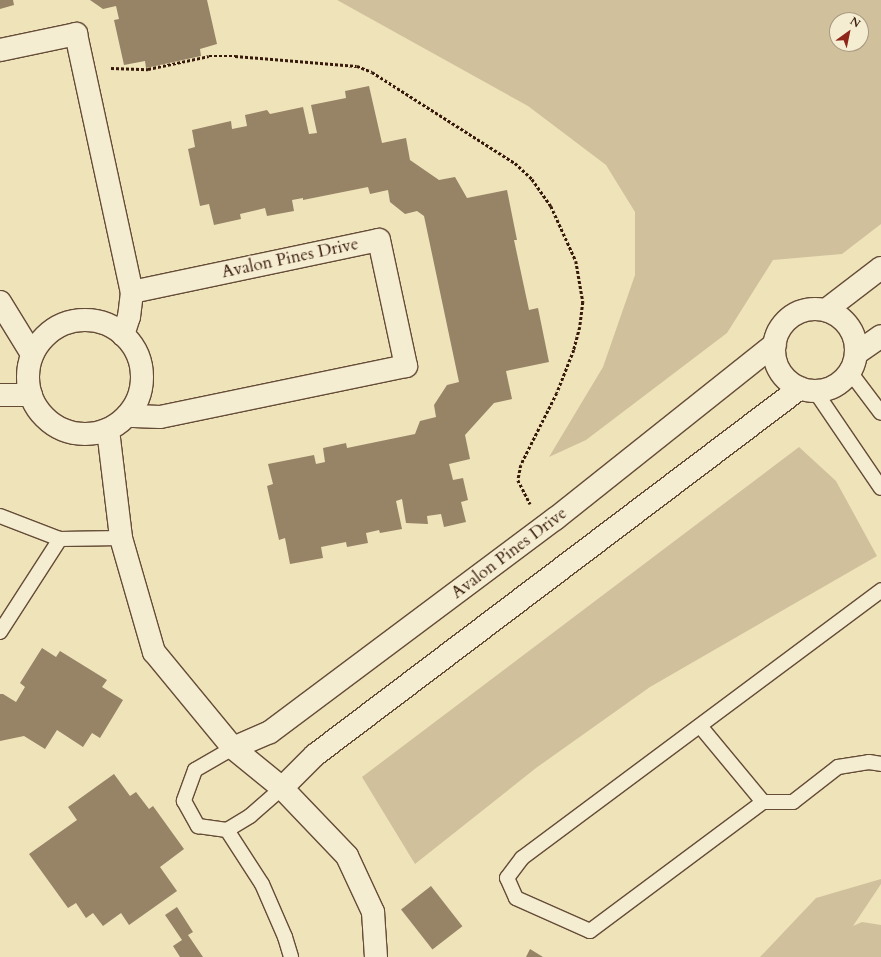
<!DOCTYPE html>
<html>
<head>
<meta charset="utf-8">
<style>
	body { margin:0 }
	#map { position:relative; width:881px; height:957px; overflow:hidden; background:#efe3ba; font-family:Cardo,serif }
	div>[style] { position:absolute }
	.green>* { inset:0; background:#d0c19c }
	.building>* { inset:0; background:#978366; transform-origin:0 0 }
	.path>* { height:2.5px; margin-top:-1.25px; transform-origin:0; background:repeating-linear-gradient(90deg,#371a0b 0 3px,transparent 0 5px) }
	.roads { filter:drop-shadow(1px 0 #654c37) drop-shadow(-1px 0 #654c37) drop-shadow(0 1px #654c37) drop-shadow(0 -1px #654c37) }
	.lane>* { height:14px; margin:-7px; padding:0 7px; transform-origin:7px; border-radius:7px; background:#f5edd2 }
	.street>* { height:22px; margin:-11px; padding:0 11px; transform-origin:11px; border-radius:11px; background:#f5edd2 }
	.street>.ring { margin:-11px; padding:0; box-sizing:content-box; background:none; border:22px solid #f5edd2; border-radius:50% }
	span { translate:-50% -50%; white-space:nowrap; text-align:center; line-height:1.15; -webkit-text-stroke:3.5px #f5edd2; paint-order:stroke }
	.street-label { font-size:17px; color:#371a0b }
	.north { position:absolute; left:829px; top:12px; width:40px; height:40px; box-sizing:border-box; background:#f5edd2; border:1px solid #a99982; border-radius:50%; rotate:33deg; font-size:11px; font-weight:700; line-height:16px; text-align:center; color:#371a0b }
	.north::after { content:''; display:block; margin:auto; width:14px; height:18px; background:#8f2418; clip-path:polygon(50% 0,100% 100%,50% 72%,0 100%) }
</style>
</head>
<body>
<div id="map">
	<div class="green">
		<div style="clip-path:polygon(evenodd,337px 0,881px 0,881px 224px,842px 254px,773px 260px,727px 333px,586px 440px,549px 457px,603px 367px,635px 275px,635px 212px,606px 165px,528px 106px,337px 0,837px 20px,861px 20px,861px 44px,837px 44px,837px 20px)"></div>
		<div style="clip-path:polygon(799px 447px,836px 481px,877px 556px,650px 687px,536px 768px,415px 864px,362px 777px)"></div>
		<div style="clip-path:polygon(881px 879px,881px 884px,853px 926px,862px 922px,881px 925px,881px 957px,760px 957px,816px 898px)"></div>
	</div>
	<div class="building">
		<div style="clip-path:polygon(0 0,13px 0,14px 5px,0 9px)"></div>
		<div style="clip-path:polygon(90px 0,207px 0,217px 44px,200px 49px,201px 56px,146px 68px,145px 61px,124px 65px,114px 20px,119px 19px,116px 6px,103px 9px)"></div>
		<div style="clip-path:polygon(369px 86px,382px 143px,406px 138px,410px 160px,439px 180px,455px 177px,467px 198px,507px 190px,517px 240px,514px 240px,529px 310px,538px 308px,549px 362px,506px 371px,512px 399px,494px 403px,465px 435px,470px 459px,449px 464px,453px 480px,463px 478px,468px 500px,461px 502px,466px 522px,444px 527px,441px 514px,427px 516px,428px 524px,406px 523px,402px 499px,396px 501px,402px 529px,380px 533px,379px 530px,366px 533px,368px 543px,347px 547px,346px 542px,321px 547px,323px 558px,290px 564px,285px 538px,279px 540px,267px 486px,273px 484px,268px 464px,314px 455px,316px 464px,325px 462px,323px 448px,346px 443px,347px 448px,415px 434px,420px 421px,436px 417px,434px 405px,447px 385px,459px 382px,424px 216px,417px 211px,405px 214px,390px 202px,388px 190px,370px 194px,368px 187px,303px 200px,303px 198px,292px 200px,294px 211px,267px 216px,265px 208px,240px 214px,241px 219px,214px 225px,209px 204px,200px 206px,188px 149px,195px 147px,192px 130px,231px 121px,232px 129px,247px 126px,245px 115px,267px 110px,270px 114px,303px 107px,309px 134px,317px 133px,311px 105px,346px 98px,345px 91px)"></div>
		<div style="clip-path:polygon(42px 648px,56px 657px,60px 651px,107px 680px,102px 687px,123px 700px,100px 738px,92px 733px,83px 747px,57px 730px,45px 749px,24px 736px,0 741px,0 694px,3px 694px,16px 702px,25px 687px,20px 683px)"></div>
		<div style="clip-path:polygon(114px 774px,130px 796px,136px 792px,149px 809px,153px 806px,184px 849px,160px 867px,177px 891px,129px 925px,121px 913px,103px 926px,93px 913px,86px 918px,76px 903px,68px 908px,29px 854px,77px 820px,68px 807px)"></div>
		<div style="left:431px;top:886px;width:51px;height:38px;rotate:52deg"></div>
		<div style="clip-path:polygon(177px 907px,193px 932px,188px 935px,203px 957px,180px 957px,173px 946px,182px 940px,165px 915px)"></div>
		<div style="clip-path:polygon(530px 949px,543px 957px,526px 957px)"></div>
	</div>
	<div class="path">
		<div style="left:111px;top:68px;width:37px;rotate:2deg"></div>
		<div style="left:148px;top:69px;width:62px;rotate:-12deg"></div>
		<div style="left:209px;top:56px;width:26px"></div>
		<div style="left:235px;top:56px;width:122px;rotate:4.7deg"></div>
		<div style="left:357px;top:66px;width:16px;rotate:22deg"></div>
		<div style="left:372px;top:72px;width:169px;rotate:32.5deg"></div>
		<div style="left:515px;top:163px;width:23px;rotate:43deg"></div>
		<div style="left:532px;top:179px;width:33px;rotate:55deg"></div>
		<div style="left:551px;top:206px;width:60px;rotate:65.6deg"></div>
		<div style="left:576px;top:261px;width:42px;rotate:80.3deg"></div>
		<div style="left:583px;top:302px;width:25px;rotate:97deg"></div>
		<div style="left:580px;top:327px;width:24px;rotate:105deg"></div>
		<div style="left:574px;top:350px;width:46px;rotate:111.6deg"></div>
		<div style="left:557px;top:393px;width:80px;rotate:116.6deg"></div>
		<div style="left:521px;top:465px;width:15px;rotate:101deg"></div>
		<div style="left:518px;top:480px;width:27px;rotate:63deg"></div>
	</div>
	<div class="roads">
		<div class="lane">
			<div style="left:850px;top:372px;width:51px;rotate:52.9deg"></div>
			<div style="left:815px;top:391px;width:117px;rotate:55.8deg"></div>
			<div style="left:0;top:516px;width:64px;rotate:21deg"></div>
			<div style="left:60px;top:539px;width:61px;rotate:-0.9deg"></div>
			<div style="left:0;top:632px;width:111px;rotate:-57.2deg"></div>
			<div style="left:700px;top:726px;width:99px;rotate:50.3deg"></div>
			<div style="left:763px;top:802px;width:216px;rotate:143.3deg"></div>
			<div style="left:590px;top:931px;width:81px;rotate:-156deg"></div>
			<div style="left:516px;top:898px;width:22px;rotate:-114deg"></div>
			<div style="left:507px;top:878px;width:25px;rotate:-53deg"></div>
			<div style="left:522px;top:858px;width:448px;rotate:-36.7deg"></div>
			<div style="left:233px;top:748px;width:44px;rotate:149.9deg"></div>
			<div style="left:195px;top:770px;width:33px;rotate:110deg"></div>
			<div style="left:184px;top:801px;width:29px;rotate:61deg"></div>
			<div style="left:198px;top:826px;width:29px;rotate:8deg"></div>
			<div style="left:227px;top:830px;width:27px;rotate:-31deg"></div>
			<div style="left:250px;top:816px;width:43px;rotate:-41.2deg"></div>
			<div style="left:763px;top:802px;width:30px"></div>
			<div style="left:793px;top:802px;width:57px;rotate:-37.9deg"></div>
			<div style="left:838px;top:767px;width:31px;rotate:-9deg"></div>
			<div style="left:869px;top:762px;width:12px;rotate:9deg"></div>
			<div style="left:227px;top:830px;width:64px;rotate:57.1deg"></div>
			<div style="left:262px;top:884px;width:58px;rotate:66.5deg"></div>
			<div style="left:285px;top:937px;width:21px;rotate:73deg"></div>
		</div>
		<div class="street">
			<div style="left:0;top:50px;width:78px;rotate:-11.9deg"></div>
			<div style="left:76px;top:34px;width:264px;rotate:77.8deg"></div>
			<div style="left:132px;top:292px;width:252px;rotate:-11.9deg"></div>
			<div style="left:379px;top:240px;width:129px;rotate:77.9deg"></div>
			<div style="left:406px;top:366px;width:251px;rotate:168.3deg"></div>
			<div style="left:160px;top:417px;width:33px;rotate:-178deg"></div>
			<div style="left:0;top:302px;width:61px;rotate:58.4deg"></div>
			<div class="ring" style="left:774px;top:309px;width:60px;height:60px"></div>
			<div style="left:826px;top:310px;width:69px;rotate:-37.4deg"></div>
			<div class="ring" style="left:28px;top:320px;width:92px;height:92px"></div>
			<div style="left:123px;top:335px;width:19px;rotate:-72deg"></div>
			<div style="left:129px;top:317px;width:25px;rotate:-83deg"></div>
			<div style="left:857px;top:353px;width:29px;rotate:-35deg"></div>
			<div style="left:0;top:395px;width:31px"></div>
			<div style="left:108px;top:430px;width:109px;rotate:83.1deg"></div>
			<div style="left:121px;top:538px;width:119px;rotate:73.9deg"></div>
			<div style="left:154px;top:652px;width:124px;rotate:50.5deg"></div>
			<div style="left:233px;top:748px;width:63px;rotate:39.2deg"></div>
			<div style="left:282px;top:788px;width:94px;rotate:46.3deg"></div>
			<div style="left:347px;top:856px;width:62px;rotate:65.1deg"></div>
			<div style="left:373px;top:912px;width:45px;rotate:86.2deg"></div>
			<div style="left:233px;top:748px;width:40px;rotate:-23.4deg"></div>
			<div style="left:270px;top:732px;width:356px;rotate:-36.8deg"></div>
			<div style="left:555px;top:519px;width:281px;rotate:-38.5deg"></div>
			<div style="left:282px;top:788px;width:47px;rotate:-45deg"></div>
			<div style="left:315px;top:755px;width:608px;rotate:-37.11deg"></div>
		</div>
	</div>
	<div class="street-label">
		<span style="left:290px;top:258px;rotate:-12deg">Avalon Pines Drive</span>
		<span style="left:509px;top:553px;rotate:-37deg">Avalon Pines Drive</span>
	</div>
	<div class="north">N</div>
</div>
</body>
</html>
